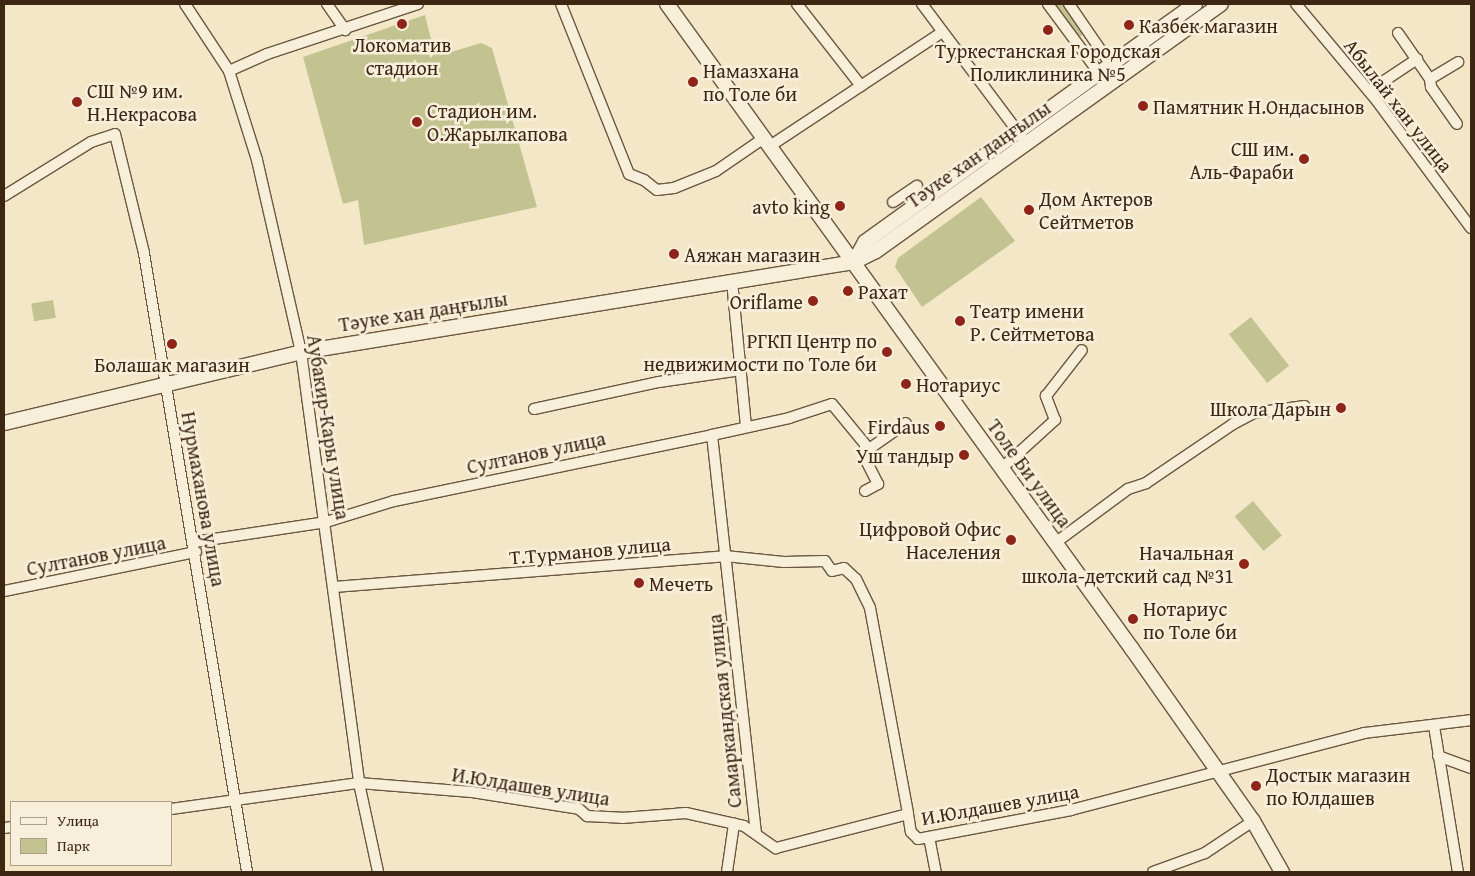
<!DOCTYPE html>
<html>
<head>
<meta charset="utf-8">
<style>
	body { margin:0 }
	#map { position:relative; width:1475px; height:876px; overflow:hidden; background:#f4e7c8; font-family:"Gentium Book Plus",serif }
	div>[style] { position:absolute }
	.green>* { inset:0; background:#c2c391; transform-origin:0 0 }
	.roads { filter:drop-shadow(1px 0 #6b5740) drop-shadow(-1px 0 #6b5740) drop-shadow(0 1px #6b5740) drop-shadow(0 -1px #6b5740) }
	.street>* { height:10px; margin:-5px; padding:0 5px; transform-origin:5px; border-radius:5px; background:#f8efdb }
	.secondary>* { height:14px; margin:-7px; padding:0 7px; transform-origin:7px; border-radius:7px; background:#f8efdb }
	.dots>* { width:14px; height:14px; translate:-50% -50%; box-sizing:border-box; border:2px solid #f8efdb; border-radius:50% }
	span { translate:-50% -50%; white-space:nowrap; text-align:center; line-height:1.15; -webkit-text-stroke:5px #f8efdb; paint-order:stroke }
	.poi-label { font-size:20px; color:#3d2713 }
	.left { translate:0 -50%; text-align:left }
	.right { translate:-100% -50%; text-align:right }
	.street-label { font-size:20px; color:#3d2713 }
	.frame { position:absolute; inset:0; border:5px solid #3d2713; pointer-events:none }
	.legend { position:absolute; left:10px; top:801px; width:162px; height:65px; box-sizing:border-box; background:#f8efdb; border:1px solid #ad9f8b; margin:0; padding:6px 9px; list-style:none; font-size:15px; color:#3d2713 }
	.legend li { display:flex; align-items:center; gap:10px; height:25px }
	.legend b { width:25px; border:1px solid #ad9f8b }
</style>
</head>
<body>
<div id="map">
	<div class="green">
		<div style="clip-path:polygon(1053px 4px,1064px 4px,1085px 33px,1078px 38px)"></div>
		<div style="clip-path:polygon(425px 15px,431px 39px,451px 52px,481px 43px,492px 48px,537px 207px,364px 245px,358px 200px,343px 204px,303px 57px)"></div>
		<div style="clip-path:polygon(981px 197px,1015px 241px,922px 307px,895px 267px,898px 258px)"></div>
		<div style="left:53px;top:300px;width:18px;height:22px;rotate:81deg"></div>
		<div style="left:1251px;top:317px;width:62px;height:28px;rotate:52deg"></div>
		<div style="left:1253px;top:501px;width:45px;height:24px;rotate:50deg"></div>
	</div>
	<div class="roads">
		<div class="street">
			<div style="left:185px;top:4px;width:80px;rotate:56.7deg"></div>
			<div style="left:229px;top:71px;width:93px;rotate:72.5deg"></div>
			<div style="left:257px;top:160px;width:197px;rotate:77.1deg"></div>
			<div style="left:301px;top:352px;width:435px;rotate:82.3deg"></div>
			<div style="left:359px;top:783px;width:91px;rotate:77.9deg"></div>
			<div style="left:327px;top:4px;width:32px;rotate:55deg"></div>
			<div style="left:561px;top:4px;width:183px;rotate:68.2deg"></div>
			<div style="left:629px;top:174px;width:16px;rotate:22deg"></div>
			<div style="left:644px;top:180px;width:16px;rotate:38deg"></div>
			<div style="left:657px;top:190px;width:17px;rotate:-7deg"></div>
			<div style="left:674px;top:188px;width:45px;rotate:-22deg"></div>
			<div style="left:716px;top:171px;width:58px;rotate:-34.5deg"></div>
			<div style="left:797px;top:4px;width:104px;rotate:52deg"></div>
			<div style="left:922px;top:4px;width:175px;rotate:53.1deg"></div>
			<div style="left:1048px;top:4px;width:86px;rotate:53.5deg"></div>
			<div style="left:1069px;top:4px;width:74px;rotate:55.5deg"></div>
			<div style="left:1296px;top:4px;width:126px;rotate:50.1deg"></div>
			<div style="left:1377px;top:101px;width:158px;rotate:53.5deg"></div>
			<div style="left:1398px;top:33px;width:56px;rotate:55.2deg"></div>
			<div style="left:1430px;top:79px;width:33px;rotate:-31deg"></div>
			<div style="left:229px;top:71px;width:42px;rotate:-24.1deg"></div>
			<div style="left:267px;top:54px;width:159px;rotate:-18.3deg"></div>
			<div style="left:1430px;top:79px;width:8px;rotate:83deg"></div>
			<div style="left:1431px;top:87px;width:45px;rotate:54.9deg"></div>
			<div style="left:1369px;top:91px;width:58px;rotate:-33.7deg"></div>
			<div style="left:770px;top:146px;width:206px;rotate:-33.5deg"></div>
			<div style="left:4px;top:196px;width:102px;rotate:-31.8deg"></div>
			<div style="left:91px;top:142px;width:25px;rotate:-18deg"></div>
			<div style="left:115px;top:134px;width:122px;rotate:76.3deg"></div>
			<div style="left:144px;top:253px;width:628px;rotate:80.55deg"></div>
			<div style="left:893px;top:202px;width:29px;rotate:-34deg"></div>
			<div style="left:732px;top:281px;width:146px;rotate:84.5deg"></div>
			<div style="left:534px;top:409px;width:128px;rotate:-12.2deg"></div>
			<div style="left:659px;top:382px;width:83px;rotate:-8.3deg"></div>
			<div style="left:712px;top:435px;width:400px;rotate:83.7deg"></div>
			<div style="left:1002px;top:468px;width:72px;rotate:-42.2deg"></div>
			<div style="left:1055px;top:420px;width:26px;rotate:-111deg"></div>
			<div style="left:1046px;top:396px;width:58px;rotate:-52deg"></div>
			<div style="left:865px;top:491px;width:15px;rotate:-28deg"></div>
			<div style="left:878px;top:484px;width:28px;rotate:-117deg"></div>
			<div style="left:865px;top:459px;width:14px;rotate:-90deg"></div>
			<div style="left:194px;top:542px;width:134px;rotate:-8.6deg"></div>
			<div style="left:326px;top:522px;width:71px;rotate:-17.2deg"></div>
			<div style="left:394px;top:501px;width:325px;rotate:-11.7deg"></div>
			<div style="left:712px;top:435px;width:79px;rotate:-12.4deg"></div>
			<div style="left:789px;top:418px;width:45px;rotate:-18deg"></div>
			<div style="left:832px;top:404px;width:58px;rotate:50.6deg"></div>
			<div style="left:869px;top:449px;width:45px;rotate:-35.1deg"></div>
			<div style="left:1055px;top:543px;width:91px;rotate:-36.5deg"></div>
			<div style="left:1128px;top:489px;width:19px;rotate:-18deg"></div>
			<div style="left:1146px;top:483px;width:105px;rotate:-34.1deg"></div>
			<div style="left:1233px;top:424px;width:24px;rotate:-28deg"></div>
			<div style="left:1254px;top:413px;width:51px;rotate:-7.8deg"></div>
			<div style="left:334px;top:587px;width:392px;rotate:-4.5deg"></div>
			<div style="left:725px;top:556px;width:59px;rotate:5.8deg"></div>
			<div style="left:784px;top:562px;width:41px;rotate:-1.4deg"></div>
			<div style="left:825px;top:561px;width:12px;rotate:55deg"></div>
			<div style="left:832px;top:571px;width:12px;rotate:-14deg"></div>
			<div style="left:844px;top:568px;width:16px;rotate:43deg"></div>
			<div style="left:856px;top:579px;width:32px;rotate:64deg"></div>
			<div style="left:870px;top:608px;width:209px;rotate:79.5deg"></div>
			<div style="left:4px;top:591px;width:196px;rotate:-11.5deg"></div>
			<div style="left:1434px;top:726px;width:148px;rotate:80.7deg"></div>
			<div style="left:1438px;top:756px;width:35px;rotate:20deg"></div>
			<div style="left:171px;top:809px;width:190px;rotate:-7.9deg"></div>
			<div style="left:359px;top:783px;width:113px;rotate:4.6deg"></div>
			<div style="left:472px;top:792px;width:108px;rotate:9deg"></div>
			<div style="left:579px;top:809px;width:11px;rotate:41deg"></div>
			<div style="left:587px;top:816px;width:35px;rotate:3deg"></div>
			<div style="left:622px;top:818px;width:64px;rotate:-4.5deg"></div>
			<div style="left:686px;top:813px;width:59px;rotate:12.6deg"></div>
			<div style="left:744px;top:826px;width:39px;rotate:35deg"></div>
			<div style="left:776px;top:848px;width:136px;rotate:-14.4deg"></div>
			<div style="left:908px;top:814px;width:18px;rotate:81deg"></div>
			<div style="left:911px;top:832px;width:10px;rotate:45deg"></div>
			<div style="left:918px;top:839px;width:156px;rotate:-10.7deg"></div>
			<div style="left:1071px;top:810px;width:303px;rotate:-14.7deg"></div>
			<div style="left:1364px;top:733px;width:108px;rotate:-6.9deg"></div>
			<div style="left:4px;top:828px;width:7px;rotate:-8deg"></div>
			<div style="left:929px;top:837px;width:36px;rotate:79deg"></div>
			<div style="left:727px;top:872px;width:49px;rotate:-81.7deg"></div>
			<div style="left:1153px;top:872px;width:55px;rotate:-20.1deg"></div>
			<div style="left:1205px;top:853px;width:58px;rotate:-33.7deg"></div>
		</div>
		<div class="secondary">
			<div style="left:667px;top:4px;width:795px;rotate:54.21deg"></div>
			<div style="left:1132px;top:649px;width:210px;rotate:54.9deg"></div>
			<div style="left:1253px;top:821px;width:59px;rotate:60.4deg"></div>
			<div style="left:854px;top:262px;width:23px;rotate:-61deg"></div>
			<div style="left:865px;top:242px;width:407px;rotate:-35.8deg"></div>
			<div style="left:4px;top:423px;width:305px;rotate:-13.4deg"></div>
			<div style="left:301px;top:352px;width:560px;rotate:-9.24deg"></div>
			<div style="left:854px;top:262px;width:25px;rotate:-27deg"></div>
			<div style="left:876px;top:251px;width:424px;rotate:-35.6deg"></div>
		</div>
	</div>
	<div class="dots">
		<div style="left:402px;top:24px;background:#8f2418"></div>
		<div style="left:1129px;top:25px;background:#8f2418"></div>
		<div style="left:1048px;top:30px;background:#8f2418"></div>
		<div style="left:693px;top:82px;background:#8f2418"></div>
		<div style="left:77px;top:102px;background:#8f2418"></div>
		<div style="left:1143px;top:106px;background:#8f2418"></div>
		<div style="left:417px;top:122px;background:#8f2418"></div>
		<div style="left:1304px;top:159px;background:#8f2418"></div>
		<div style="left:840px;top:206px;background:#8f2418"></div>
		<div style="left:1029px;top:210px;background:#8f2418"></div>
		<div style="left:674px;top:254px;background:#8f2418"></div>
		<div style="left:848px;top:291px;background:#8f2418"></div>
		<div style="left:813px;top:301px;background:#8f2418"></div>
		<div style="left:960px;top:321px;background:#8f2418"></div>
		<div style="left:172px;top:344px;background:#8f2418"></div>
		<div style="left:887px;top:352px;background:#8f2418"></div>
		<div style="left:906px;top:384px;background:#8f2418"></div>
		<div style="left:1341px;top:408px;background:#8f2418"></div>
		<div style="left:940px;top:426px;background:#8f2418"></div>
		<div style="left:964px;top:455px;background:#8f2418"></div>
		<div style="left:1011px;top:540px;background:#8f2418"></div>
		<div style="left:1244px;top:564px;background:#8f2418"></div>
		<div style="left:639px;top:583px;background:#8f2418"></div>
		<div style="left:1133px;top:619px;background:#8f2418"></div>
		<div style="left:1256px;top:786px;background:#8f2418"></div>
	</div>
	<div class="poi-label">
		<span class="left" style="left:1139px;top:25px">Казбек магазин</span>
		<span style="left:402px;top:56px">Локоматив<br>стадион</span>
		<span style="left:1048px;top:62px">Туркестанская Городская<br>Поликлиника №5</span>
		<span class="left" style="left:703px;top:82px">Намазхана<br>по Толе би</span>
		<span class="left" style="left:87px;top:102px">СШ №9 им.<br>Н.Некрасова</span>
		<span class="left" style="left:1153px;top:106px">Памятник Н.Ондасынов</span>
		<span class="left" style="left:427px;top:122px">Стадион им.<br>О.Жарылкапова</span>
		<span class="right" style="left:1294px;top:160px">СШ им.<br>Аль-Фараби</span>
		<span class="left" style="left:1039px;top:210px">Дом Актеров<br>Сейтметов</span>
		<span class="right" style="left:830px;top:206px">avto king</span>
		<span class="left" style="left:684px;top:254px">Аяжан магазин</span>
		<span class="left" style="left:858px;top:291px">Рахат</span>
		<span class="right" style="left:803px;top:301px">Oriflame</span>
		<span class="left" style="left:970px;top:322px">Театр имени<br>Р. Сейтметова</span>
		<span class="right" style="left:877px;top:352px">РГКП Центр по<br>недвижимости по Толе би</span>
		<span style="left:172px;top:364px">Болашак магазин</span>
		<span class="left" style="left:916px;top:384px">Нотариус</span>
		<span class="right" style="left:1331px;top:408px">Школа Дарын</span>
		<span class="right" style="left:930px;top:426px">Firdaus</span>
		<span class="right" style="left:954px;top:455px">Уш тандыр</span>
		<span class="right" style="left:1001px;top:540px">Цифровой Офис<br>Населения</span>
		<span class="right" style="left:1234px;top:564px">Начальная<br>школа-детский сад №31</span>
		<span class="left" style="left:649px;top:583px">Мечеть</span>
		<span class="left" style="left:1143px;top:620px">Нотариус<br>по Толе би</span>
		<span class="left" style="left:1266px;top:786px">Достык магазин<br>по Юлдашев</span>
	</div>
	<div class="street-label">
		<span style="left:1399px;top:105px;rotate:52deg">Абылай хан улица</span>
		<span style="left:978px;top:154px;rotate:-35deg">Тәуке хан даңғылы</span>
		<span style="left:423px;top:311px;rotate:-9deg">Тәуке хан даңғылы</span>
		<span style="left:329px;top:427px;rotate:81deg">Аубакир-Кары улица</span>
		<span style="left:536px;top:452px;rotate:-12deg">Султанов улица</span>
		<span style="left:1030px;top:473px;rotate:54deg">Толе Би улица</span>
		<span style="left:204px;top:499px;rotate:80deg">Нурмаханова улица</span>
		<span style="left:590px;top:550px;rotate:-5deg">Т.Турманов улица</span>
		<span style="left:96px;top:555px;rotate:-11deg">Султанов улица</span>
		<span style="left:724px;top:711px;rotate:-96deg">Самаркандская улица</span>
		<span style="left:531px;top:786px;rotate:9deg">И.Юлдашев улица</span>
		<span style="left:1000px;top:804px;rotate:-10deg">И.Юлдашев улица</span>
	</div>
	<div class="frame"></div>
	<ul class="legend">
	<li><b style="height:6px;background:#f8efdb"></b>Улица</li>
	<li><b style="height:14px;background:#c2c391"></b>Парк</li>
	</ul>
</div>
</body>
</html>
